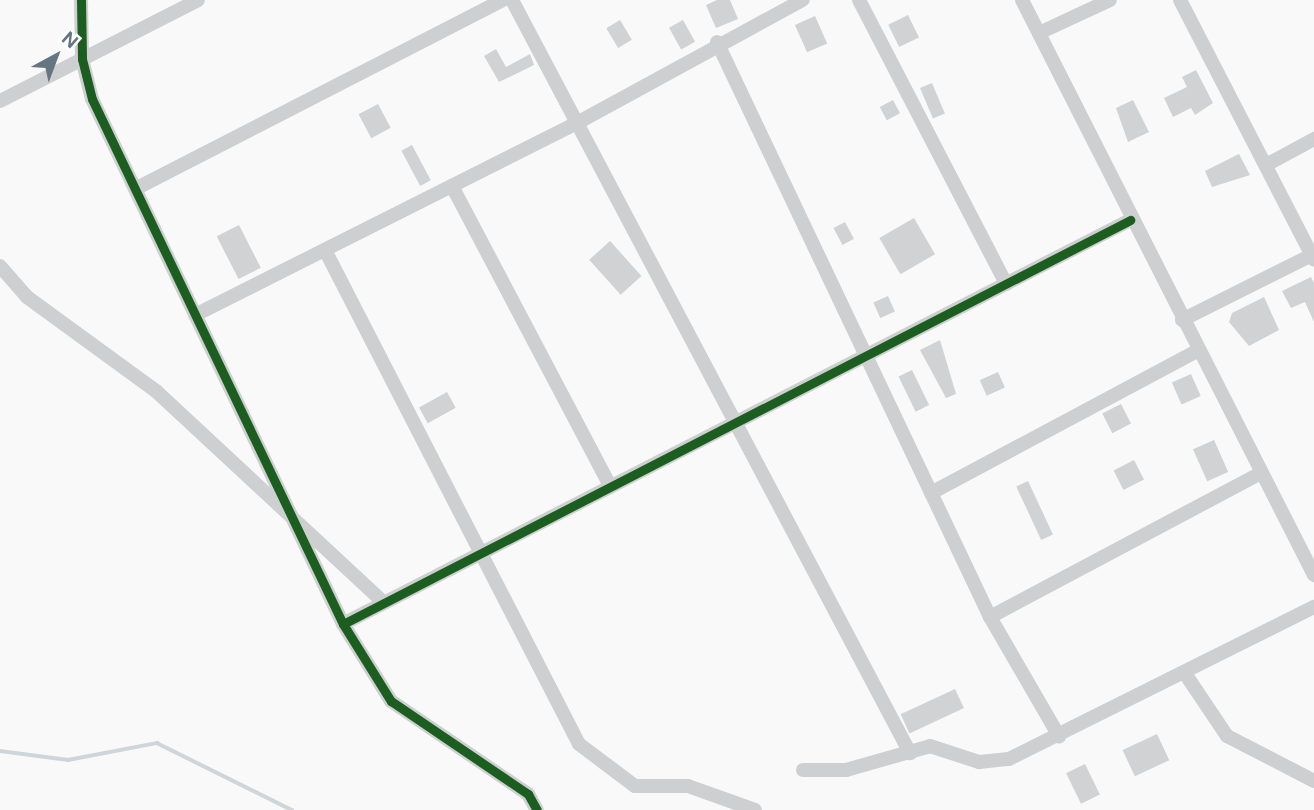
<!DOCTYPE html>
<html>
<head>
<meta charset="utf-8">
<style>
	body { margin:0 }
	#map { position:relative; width:1314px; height:810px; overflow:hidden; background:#f9f9f9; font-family:"DM Sans",sans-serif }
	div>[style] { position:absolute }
	.stream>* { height:3.5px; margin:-1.75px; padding:0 1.75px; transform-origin:1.75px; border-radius:1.75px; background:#ced6d9 }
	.building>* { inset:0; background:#d0d2d3; transform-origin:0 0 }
	.street>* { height:14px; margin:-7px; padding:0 7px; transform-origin:7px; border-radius:7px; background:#cecfd0 }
	.cycleway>* { height:9px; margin:-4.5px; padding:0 4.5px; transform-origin:4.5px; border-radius:4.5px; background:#1b5e20 }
	span { translate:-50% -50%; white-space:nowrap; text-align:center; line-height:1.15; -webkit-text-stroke:7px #fff; paint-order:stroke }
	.north { position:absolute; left:21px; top:21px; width:70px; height:70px; -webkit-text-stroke:5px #fff; paint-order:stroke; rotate:41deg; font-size:19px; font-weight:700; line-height:28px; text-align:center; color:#657683 }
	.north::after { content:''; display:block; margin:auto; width:24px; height:32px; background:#657683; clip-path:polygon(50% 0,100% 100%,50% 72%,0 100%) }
</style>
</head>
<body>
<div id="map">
	<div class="stream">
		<div style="left:0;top:751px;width:69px;rotate:7.5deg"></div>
		<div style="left:68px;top:760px;width:91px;rotate:-10.8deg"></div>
		<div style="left:157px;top:743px;width:151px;rotate:26.4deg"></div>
	</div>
	<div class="building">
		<div style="clip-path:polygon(717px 0,730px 0,738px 19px,716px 28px,706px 5px)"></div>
		<div style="left:908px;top:15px;width:25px;height:22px;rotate:64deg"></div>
		<div style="left:815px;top:16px;width:30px;height:22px;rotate:66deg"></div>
		<div style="left:620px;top:20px;width:23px;height:16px;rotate:59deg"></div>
		<div style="left:683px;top:20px;width:25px;height:16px;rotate:61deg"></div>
		<div style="clip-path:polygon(496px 49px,506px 67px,530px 54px,534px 65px,499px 82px,484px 56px)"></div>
		<div style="clip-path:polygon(1196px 70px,1213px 103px,1195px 115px,1191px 108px,1173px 117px,1164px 98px,1187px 87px,1182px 77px)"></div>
		<div style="left:932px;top:83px;width:33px;height:13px;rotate:67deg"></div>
		<div style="left:893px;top:100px;width:15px;height:15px;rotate:62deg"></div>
		<div style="clip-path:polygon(1133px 100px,1149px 132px,1128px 142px,1116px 108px)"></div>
		<div style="left:378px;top:104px;width:27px;height:22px;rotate:62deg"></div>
		<div style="left:412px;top:145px;width:40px;height:12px;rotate:62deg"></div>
		<div style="clip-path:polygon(1239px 154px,1250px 175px,1212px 187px,1205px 171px)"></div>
		<div style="left:914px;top:218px;width:42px;height:40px;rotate:60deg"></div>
		<div style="left:845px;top:222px;width:19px;height:13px;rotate:62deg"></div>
		<div style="left:239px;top:225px;width:48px;height:25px;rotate:63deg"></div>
		<div style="left:610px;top:241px;width:47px;height:28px;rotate:48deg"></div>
		<div style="clip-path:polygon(1311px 277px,1314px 283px,1314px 322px,1305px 302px,1291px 308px,1282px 291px)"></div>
		<div style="left:888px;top:296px;width:17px;height:16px;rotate:66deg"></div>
		<div style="clip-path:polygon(1264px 297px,1279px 330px,1249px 346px,1229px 322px,1232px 313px)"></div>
		<div style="clip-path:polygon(940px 340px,956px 394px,946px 398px,920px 350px)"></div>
		<div style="left:912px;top:370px;width:39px;height:15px;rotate:64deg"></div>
		<div style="left:998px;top:372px;width:17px;height:20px;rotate:66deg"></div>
		<div style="left:1191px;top:374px;width:24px;height:21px;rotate:66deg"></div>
		<div style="left:447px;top:392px;width:18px;height:32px;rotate:61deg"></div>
		<div style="left:1121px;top:404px;width:22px;height:21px;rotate:63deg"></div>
		<div style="left:1214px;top:440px;width:35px;height:23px;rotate:66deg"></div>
		<div style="left:1134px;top:460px;width:22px;height:23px;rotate:63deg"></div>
		<div style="left:1028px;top:481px;width:59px;height:13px;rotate:65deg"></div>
		<div style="left:955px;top:689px;width:21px;height:60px;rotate:65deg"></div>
		<div style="left:1157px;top:734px;width:29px;height:38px;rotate:65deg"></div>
		<div style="left:1085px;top:764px;width:34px;height:21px;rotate:64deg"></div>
	</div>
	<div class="street">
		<div style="left:81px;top:0;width:59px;rotate:89deg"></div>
		<div style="left:82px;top:59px;width:41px;rotate:76deg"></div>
		<div style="left:92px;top:99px;width:582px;rotate:64.45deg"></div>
		<div style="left:343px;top:624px;width:91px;rotate:58.1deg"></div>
		<div style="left:391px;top:701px;width:166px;rotate:34.2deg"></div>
		<div style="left:528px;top:794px;width:18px;rotate:61deg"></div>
		<div style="left:512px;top:0;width:852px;rotate:62.14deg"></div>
		<div style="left:859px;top:0;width:320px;rotate:62.6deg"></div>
		<div style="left:1022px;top:0;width:645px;rotate:63.08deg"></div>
		<div style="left:1180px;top:0;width:292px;rotate:62.7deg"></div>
		<div style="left:1039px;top:33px;width:78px;rotate:-24.9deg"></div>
		<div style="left:717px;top:42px;width:637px;rotate:64.6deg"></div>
		<div style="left:990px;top:617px;width:138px;rotate:59.9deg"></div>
		<div style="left:0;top:101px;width:222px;rotate:-27deg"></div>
		<div style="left:1266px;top:165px;width:55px;rotate:-28.4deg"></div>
		<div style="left:452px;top:186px;width:340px;rotate:62.2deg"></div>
		<div style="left:135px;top:189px;width:413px;rotate:-27.2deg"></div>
		<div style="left:325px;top:250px;width:555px;rotate:62.79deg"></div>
		<div style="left:579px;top:744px;width:70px;rotate:36.9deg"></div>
		<div style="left:635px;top:786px;width:53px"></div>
		<div style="left:688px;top:786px;width:71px;rotate:19.7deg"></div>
		<div style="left:0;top:266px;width:41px;rotate:48.9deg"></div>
		<div style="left:27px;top:297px;width:160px;rotate:36.1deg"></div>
		<div style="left:156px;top:391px;width:311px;rotate:42.9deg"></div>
		<div style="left:195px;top:315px;width:428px;rotate:-26.7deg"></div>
		<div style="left:577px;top:123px;width:257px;rotate:-28.6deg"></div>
		<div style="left:1182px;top:320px;width:148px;rotate:-26.6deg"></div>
		<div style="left:931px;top:493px;width:302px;rotate:-28.1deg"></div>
		<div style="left:990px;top:617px;width:305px;rotate:-28deg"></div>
		<div style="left:343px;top:624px;width:885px;rotate:-27.17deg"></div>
		<div style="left:1184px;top:672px;width:77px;rotate:56.1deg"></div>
		<div style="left:1227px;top:736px;width:98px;rotate:27.3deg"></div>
		<div style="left:803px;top:770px;width:43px"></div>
		<div style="left:846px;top:770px;width:87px;rotate:-15.9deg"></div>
		<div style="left:930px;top:746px;width:52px;rotate:18.1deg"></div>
		<div style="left:979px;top:762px;width:30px;rotate:-6deg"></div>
		<div style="left:1009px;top:759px;width:341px;rotate:-26.5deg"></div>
	</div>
	<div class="cycleway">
		<div style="left:81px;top:0;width:59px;rotate:89deg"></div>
		<div style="left:82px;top:59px;width:41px;rotate:76deg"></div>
		<div style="left:92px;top:99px;width:582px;rotate:64.45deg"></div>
		<div style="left:343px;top:624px;width:91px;rotate:58.1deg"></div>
		<div style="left:391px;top:701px;width:166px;rotate:34.2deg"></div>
		<div style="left:528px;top:794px;width:18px;rotate:61deg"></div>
		<div style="left:343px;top:624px;width:885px;rotate:-27.17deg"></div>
	</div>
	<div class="north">N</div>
</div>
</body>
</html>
